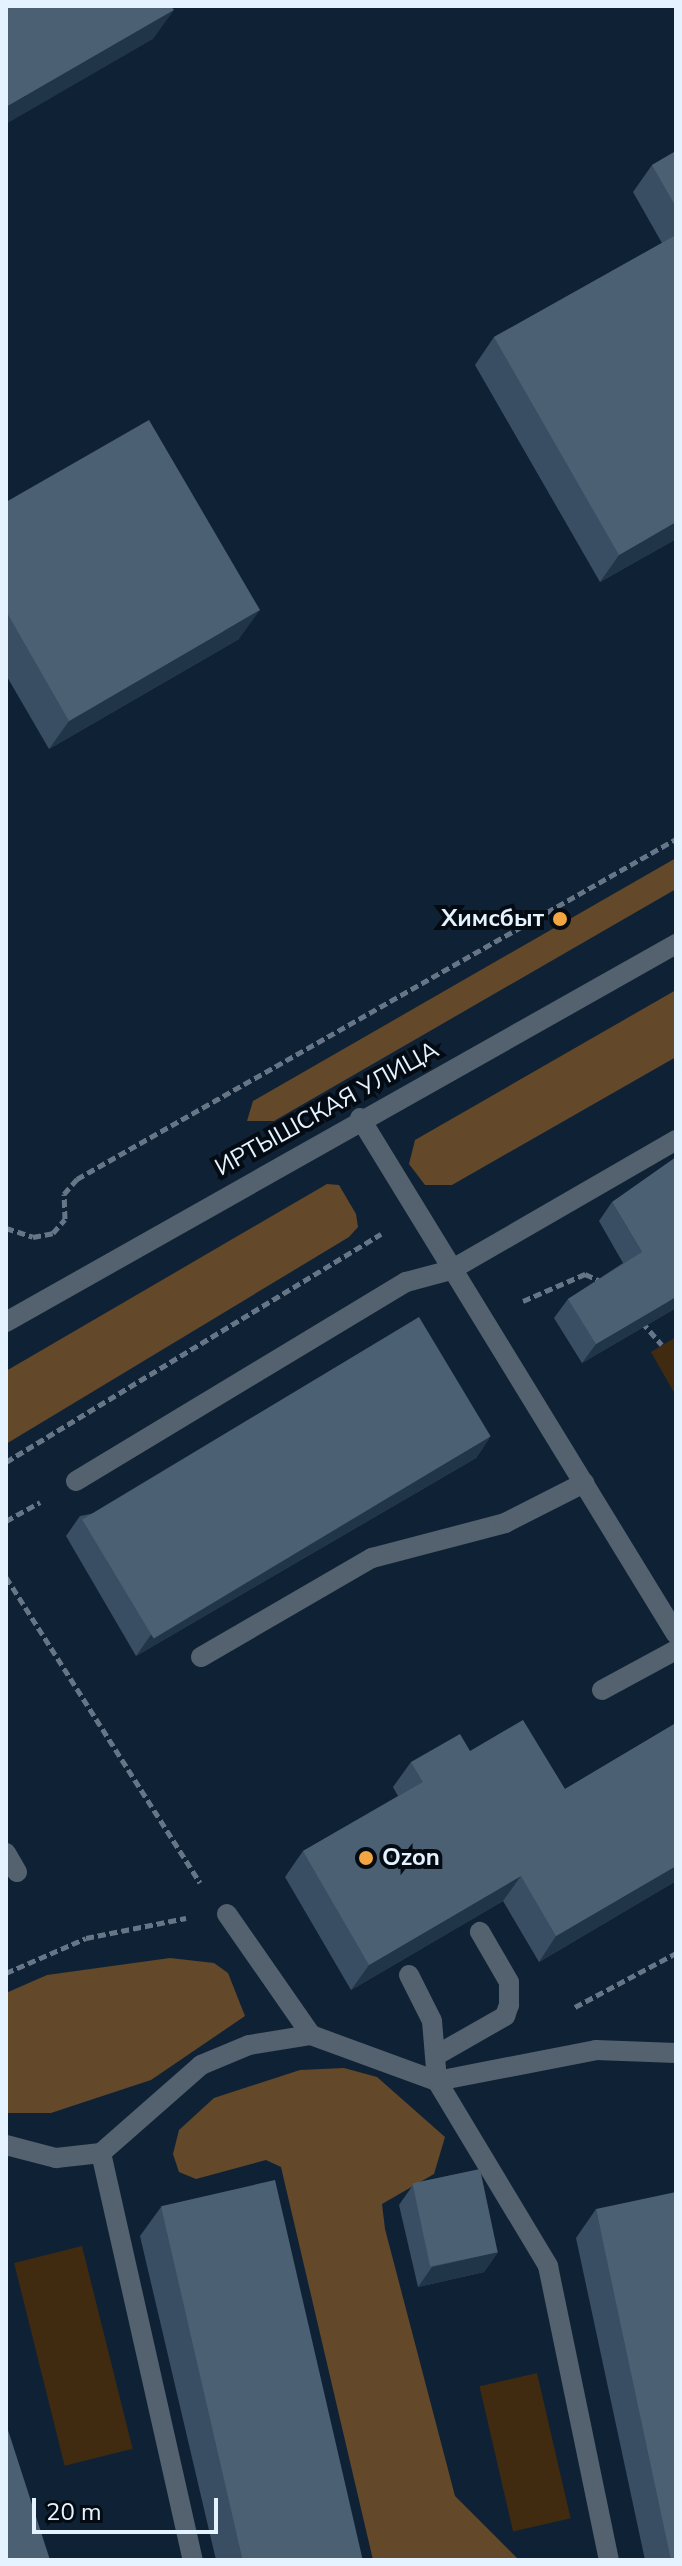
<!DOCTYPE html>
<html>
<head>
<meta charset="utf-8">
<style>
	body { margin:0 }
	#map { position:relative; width:682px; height:2566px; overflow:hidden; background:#0f2235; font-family:"Nunito Sans",sans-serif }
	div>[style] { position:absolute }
	.green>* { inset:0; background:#402a10; transform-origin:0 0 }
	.forest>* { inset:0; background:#63482a }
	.path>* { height:5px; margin-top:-2.5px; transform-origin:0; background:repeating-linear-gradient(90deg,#667687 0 8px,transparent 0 12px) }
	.service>* { height:20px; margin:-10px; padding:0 10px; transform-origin:10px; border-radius:10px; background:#54616e }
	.tertiary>* { height:20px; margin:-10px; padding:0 10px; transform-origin:10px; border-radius:10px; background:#54616e }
	.wall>* { inset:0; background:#3a4e63 }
	.shaded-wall>* { inset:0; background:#213549 }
	.building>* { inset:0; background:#4c6074; transform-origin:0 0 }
	.dots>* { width:22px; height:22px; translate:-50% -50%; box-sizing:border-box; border:4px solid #040b13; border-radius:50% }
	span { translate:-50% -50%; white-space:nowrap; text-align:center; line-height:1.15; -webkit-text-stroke:8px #040b13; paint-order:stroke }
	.poi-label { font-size:24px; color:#e5f2ff; font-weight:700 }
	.right { translate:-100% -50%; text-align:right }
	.left { translate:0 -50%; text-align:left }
	.street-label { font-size:24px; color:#e5f2ff }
	.frame { position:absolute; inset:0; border:8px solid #e5f2ff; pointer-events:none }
	.scale { position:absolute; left:32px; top:2498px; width:186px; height:36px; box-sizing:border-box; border:4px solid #e5f2ff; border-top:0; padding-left:10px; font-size:24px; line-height:28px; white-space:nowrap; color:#e5f2ff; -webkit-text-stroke:6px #040b13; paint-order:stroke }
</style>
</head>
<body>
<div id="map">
	<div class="green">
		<div style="clip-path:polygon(676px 1337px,676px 1396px,651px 1352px)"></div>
		<div style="left:82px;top:2246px;width:209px;height:70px;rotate:76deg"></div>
		<div style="left:537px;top:2373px;width:149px;height:59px;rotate:77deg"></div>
	</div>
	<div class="forest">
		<div style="clip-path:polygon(676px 858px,676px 889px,274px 1121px,247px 1121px,253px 1101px)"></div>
		<div style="clip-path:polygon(676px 990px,676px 1057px,452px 1185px,425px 1185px,409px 1164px,415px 1140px)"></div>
		<div style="clip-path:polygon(327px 1184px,339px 1185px,356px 1214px,358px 1227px,349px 1237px,6px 1444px,6px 1371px)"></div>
		<div style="clip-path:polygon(170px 1958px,214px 1963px,228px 1973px,245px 2016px,151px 2080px,51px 2113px,6px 2113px,6px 1993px,47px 1975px)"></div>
		<div style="clip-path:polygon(344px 2068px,377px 2077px,445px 2137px,434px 2174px,382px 2204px,385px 2229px,455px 2496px,519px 2560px,373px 2560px,281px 2167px,266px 2160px,196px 2179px,179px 2172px,173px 2154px,179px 2130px,214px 2098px,300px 2070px)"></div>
	</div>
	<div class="path">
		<div style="left:6px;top:1228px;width:28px;rotate:18deg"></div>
		<div style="left:33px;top:1237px;width:20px;rotate:-11deg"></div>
		<div style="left:53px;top:1233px;width:18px;rotate:-49deg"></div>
		<div style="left:65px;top:1219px;width:25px;rotate:-92deg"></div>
		<div style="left:64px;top:1194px;width:20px;rotate:-49deg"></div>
		<div style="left:77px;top:1179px;width:689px;rotate:-29.58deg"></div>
		<div style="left:523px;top:1301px;width:68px;rotate:-23.5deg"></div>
		<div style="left:585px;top:1274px;width:17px;rotate:24deg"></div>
		<div style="left:642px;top:1322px;width:30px;rotate:49deg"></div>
		<div style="left:6px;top:1462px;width:439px;rotate:-31.3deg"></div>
		<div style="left:6px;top:1521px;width:39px;rotate:-29deg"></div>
		<div style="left:6px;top:1577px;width:362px;rotate:57.6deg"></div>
		<div style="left:6px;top:1973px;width:87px;rotate:-23.6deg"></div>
		<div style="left:86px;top:1938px;width:102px;rotate:-11.3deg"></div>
		<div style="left:575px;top:2007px;width:115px;rotate:-28.1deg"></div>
	</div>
	<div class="service">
		<div style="left:360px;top:1118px;width:605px;rotate:58.52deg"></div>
		<div style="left:76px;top:1481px;width:385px;rotate:-31.1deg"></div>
		<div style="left:406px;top:1282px;width:47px;rotate:-14.9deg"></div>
		<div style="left:451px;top:1270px;width:260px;rotate:-30deg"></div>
		<div style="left:201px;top:1657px;width:198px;rotate:-30.1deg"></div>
		<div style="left:372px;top:1558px;width:138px;rotate:-14.7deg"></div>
		<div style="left:505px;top:1523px;width:89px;rotate:-26.9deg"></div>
		<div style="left:602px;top:1690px;width:84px;rotate:-28.4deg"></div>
		<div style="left:6px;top:1853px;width:22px;rotate:60deg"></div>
		<div style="left:227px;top:1914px;width:147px;rotate:55.2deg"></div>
		<div style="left:409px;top:1975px;width:51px;rotate:63.4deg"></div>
		<div style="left:432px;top:2021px;width:60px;rotate:85.2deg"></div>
		<div style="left:437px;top:2081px;width:216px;rotate:59deg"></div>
		<div style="left:548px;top:2266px;width:300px;rotate:78.3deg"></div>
		<div style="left:435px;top:2056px;width:81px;rotate:-29.7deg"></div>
		<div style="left:505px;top:2016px;width:12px;rotate:-70deg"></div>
		<div style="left:509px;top:2005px;width:23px;rotate:-90deg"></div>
		<div style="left:509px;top:1982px;width:58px;rotate:-120.1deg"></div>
		<div style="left:6px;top:2145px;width:52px;rotate:14.6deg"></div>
		<div style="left:56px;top:2158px;width:45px;rotate:-6.3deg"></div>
		<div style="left:101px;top:2153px;width:133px;rotate:-41.3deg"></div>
		<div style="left:201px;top:2065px;width:52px;rotate:-22.6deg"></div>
		<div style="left:249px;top:2045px;width:63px;rotate:-9.2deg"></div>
		<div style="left:311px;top:2035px;width:134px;rotate:20.1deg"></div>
		<div style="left:437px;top:2081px;width:162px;rotate:-11deg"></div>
		<div style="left:596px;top:2050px;width:80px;rotate:2.1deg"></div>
		<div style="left:101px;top:2153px;width:417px;rotate:77.3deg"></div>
	</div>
	<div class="tertiary">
		<div style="left:6px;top:1322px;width:769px;rotate:-29.43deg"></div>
	</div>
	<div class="wall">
		<div style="clip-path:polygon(676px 151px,676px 539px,600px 582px,475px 365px,494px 337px,662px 243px,633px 192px,652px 165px)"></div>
		<div style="clip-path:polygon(6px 502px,239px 639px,49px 749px,6px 675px)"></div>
		<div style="clip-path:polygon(612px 1202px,676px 1308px,582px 1363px,554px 1318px,568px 1299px,623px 1263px,599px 1221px)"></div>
		<div style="clip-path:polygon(490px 1437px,476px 1458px,136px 1656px,66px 1536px,80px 1516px)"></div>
		<div style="clip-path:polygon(676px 1723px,676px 1881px,539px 1962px,503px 1901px,351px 1990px,285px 1877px,303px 1851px,398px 1796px,393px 1787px,411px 1762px,470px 1751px,565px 1789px)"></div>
		<div style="clip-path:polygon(413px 2185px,498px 2252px,484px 2272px,418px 2287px,399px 2205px)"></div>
		<div style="clip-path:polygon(161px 2207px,363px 2560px,216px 2560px,140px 2236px)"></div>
		<div style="clip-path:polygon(596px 2209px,676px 2560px,645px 2560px,576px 2238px)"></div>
	</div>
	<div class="shaded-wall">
		<div style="clip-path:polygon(174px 10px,153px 39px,6px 124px,6px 107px)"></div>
		<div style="clip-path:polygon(676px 522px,676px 539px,600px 582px,619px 555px)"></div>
		<div style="clip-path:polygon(260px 610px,239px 639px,49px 749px,69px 721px)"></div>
		<div style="clip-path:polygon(676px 1297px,676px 1308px,582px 1363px,596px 1344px)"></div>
		<div style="clip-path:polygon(490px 1437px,476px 1458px,136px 1656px,150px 1636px)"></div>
		<div style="clip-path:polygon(676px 1866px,676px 1881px,539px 1962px,556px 1936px)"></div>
		<div style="clip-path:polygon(521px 1876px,503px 1901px,351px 1990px,369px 1965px)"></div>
		<div style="clip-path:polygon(498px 2252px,484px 2272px,418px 2287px,432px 2267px)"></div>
	</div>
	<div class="building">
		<div style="clip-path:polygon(6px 6px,171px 6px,174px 10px,6px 107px)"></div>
		<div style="clip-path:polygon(676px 151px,676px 207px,652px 165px)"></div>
		<div style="clip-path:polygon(676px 235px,676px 522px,619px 555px,494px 337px)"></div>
		<div style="clip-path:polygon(149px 420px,260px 610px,69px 721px,6px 611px,6px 502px)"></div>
		<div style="clip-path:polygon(676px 1157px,676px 1297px,596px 1344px,568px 1299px,642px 1252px,612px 1202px)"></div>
		<div style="left:419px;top:1317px;width:139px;height:393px;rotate:59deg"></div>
		<div style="clip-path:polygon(523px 1720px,565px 1789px,676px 1723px,676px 1866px,556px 1936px,521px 1876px,369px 1965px,303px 1851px,423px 1782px,411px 1762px,460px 1734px,470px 1751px)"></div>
		<div style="left:480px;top:2169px;width:85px;height:69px;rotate:78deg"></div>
		<div style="left:275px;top:2180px;width:390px;height:117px;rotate:77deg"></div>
		<div style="clip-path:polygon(676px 2192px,676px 2560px,671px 2560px,596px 2209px)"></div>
		<div style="clip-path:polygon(6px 2424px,50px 2560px,6px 2560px)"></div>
	</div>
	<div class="dots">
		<div style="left:560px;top:919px;background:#f2a541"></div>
		<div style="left:366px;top:1858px;background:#f2a541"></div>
	</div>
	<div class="poi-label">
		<span class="right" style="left:544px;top:919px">Химсбыт</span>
		<span class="left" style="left:382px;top:1858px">Ozon</span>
	</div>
	<div class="street-label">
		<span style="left:327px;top:1109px;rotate:-29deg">ИРТЫШСКАЯ УЛИЦА</span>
	</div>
	<div class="frame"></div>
	<div class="scale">20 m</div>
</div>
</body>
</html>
